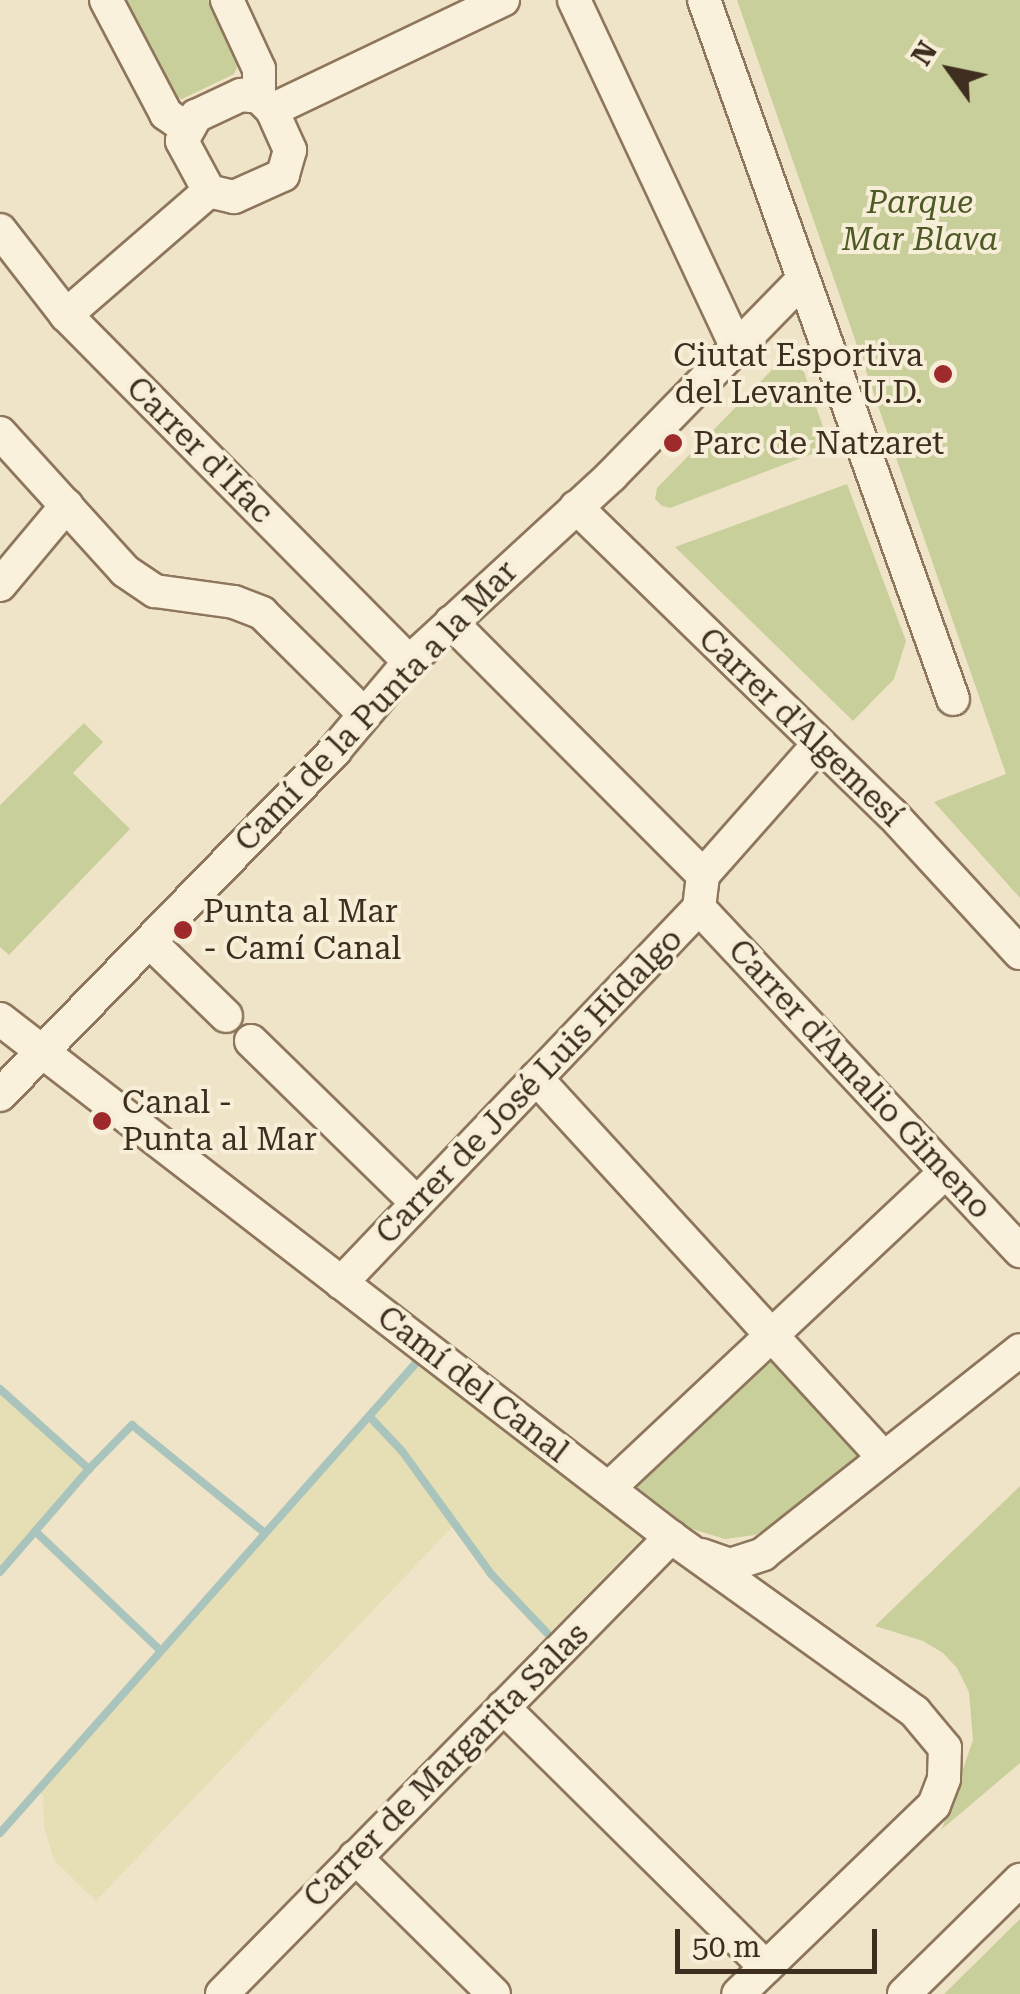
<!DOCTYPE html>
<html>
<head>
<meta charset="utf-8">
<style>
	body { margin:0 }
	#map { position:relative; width:1020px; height:1994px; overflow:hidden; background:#f0e4c8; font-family:"Roboto Serif",serif }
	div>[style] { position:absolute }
	.farmland>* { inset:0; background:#e6deb5 }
	.green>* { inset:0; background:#c9cf9b }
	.stream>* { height:8px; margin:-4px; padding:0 4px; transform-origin:4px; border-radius:4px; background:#a9c4bc }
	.roads { filter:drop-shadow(2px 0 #8d765c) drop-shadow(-2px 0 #8d765c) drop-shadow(0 2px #8d765c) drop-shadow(0 -2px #8d765c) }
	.street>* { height:32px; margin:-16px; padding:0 16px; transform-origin:16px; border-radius:16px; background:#faf1dc }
	.dots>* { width:28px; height:28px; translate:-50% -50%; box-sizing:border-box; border:5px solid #f7eed8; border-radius:50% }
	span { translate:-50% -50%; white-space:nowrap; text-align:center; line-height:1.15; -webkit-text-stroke:8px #f7eed8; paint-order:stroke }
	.park-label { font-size:32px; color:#4d5a26; font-style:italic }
	.poi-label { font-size:32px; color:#3d2e20 }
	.right { translate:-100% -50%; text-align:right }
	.left { translate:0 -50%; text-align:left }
	.street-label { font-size:32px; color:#3d2e20 }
	.north { position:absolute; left:900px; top:20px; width:100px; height:100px; -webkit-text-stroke:8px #f7eed8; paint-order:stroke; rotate:303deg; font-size:28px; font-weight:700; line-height:40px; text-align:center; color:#3d2e20 }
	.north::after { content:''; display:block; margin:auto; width:35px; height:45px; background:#3d2e20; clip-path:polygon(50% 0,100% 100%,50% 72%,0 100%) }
	.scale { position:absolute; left:675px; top:1929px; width:202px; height:45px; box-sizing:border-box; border:5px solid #3d2e20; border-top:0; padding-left:12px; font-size:30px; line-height:35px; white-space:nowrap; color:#3d2e20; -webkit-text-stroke:8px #f7eed8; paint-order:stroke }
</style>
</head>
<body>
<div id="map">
	<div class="farmland">
		<div style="clip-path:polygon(416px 1363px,642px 1538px,548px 1634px,491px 1574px,456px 1523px,96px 1901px,54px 1860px,44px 1827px,43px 1796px,36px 1790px)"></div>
		<div style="clip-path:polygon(0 1389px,89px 1469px,0 1572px)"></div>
	</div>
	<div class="green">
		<div style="clip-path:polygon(124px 0,208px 0,238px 65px,234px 74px,182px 99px,173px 97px)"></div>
		<div style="clip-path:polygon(737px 0,1020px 0,1020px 898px,934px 802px,1006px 774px)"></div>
		<div style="clip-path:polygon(795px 346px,830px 447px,670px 508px,662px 506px,655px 499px,657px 488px)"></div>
		<div style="clip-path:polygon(847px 484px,906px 641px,894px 679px,853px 721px,675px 547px)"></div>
		<div style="clip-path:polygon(84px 723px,103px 742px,73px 773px,130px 829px,9px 955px,0 947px,0 805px)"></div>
		<div style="clip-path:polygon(772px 1361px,861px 1457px,780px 1521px,755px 1535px,725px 1539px,692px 1529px,637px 1487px)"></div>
		<div style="clip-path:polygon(1020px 1486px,1020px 1763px,942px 1829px,973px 1740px,969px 1692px,957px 1668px,943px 1653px,923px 1641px,875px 1626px)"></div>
		<div style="clip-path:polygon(1020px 1919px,1020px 1994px,944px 1994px)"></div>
	</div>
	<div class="stream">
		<div style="left:0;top:1389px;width:120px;rotate:42deg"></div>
		<div style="left:89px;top:1469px;width:62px;rotate:-45.7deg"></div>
		<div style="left:132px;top:1425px;width:171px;rotate:39.1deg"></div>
		<div style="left:369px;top:1416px;width:48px;rotate:46.7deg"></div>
		<div style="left:402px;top:1451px;width:152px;rotate:54.1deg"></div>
		<div style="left:491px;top:1574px;width:83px;rotate:46.5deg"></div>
		<div style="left:35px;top:1531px;width:173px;rotate:43.6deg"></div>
		<div style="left:0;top:1572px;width:136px;rotate:-49.2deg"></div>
		<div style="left:0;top:1833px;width:628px;rotate:-48.49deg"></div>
	</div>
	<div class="roads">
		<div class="street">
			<div style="left:106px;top:0;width:129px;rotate:62.2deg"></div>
			<div style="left:166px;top:114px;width:24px;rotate:35deg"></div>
			<div style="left:227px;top:0;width:76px;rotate:65.1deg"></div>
			<div style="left:259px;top:69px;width:28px;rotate:90deg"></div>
			<div style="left:574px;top:0;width:382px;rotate:64.9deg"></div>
			<div style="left:704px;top:0;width:742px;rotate:70.39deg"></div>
			<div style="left:241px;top:95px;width:18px;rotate:6deg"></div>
			<div style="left:259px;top:97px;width:18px;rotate:45deg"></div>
			<div style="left:272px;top:110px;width:44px;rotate:65.8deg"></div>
			<div style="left:290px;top:150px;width:26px;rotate:106deg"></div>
			<div style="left:283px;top:175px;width:54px;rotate:155.8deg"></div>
			<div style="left:234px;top:197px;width:26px;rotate:-167deg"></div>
			<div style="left:209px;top:191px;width:57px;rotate:-118.4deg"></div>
			<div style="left:182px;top:141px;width:29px;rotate:-61deg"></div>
			<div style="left:196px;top:116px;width:50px;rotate:-25deg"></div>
			<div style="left:272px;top:110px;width:256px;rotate:-25.5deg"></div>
			<div style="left:0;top:230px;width:108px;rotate:52.2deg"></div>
			<div style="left:66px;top:315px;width:488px;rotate:45.3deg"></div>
			<div style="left:66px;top:315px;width:189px;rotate:-40.9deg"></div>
			<div style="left:0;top:433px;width:186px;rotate:47.8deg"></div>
			<div style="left:125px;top:571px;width:36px;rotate:34deg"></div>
			<div style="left:155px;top:591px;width:80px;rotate:7.9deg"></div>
			<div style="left:234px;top:602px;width:30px;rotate:21deg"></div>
			<div style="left:262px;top:613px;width:142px;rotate:44.7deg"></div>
			<div style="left:576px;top:507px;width:441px;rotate:44.2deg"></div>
			<div style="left:892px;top:814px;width:189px;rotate:47.4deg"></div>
			<div style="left:0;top:585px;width:104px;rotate:-50.1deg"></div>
			<div style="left:451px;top:622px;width:357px;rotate:45.1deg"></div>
			<div style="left:699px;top:908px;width:470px;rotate:46.9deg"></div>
			<div style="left:150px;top:942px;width:106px;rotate:44.2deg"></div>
			<div style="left:0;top:1019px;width:848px;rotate:37.67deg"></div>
			<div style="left:671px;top:1537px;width:300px;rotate:35.6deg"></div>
			<div style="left:915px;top:1712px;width:47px;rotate:50.2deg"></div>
			<div style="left:945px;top:1748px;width:31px;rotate:92deg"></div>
			<div style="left:944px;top:1779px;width:28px;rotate:111deg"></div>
			<div style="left:934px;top:1805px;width:272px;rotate:136deg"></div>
			<div style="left:251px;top:1041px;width:232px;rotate:44.3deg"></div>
			<div style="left:536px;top:1078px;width:515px;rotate:47.52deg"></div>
			<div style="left:0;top:1095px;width:481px;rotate:-45.8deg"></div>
			<div style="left:335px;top:750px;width:115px;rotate:-49.9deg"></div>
			<div style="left:409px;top:662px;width:275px;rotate:-42.6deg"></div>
			<div style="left:611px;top:476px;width:272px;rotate:-45.7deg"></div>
			<div style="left:341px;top:1283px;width:518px;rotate:-46.33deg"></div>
			<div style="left:699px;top:908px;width:33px;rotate:-83deg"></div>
			<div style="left:703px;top:875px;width:174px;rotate:-48.5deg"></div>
			<div style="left:609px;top:1488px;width:462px;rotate:-43.2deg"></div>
			<div style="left:701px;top:1555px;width:31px;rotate:19deg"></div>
			<div style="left:730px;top:1565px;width:35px;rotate:-18deg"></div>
			<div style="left:763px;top:1554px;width:328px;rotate:-38.4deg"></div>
			<div style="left:503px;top:1707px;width:370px;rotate:44.7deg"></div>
			<div style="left:355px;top:1857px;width:195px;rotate:44.6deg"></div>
			<div style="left:222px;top:1994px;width:641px;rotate:-45.51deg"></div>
			<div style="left:904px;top:1994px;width:163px;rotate:-44.5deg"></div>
		</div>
	</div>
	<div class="dots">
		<div style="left:943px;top:374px;background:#9e2a2b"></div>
		<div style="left:673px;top:443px;background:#9e2a2b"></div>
		<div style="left:183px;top:930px;background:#9e2a2b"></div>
		<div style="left:102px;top:1121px;background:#9e2a2b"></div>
	</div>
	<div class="park-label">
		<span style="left:920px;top:221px">Parque<br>Mar Blava</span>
	</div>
	<div class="poi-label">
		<span class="right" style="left:923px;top:374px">Ciutat Esportiva<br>del Levante U.D.</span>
		<span class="left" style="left:693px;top:443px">Parc de Natzaret</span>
		<span class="left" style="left:203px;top:930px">Punta al Mar<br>- Camí Canal</span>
		<span class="left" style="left:122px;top:1121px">Canal -<br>Punta al Mar</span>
	</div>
	<div class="street-label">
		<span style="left:200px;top:450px;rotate:45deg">Carrer d'Ifac</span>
		<span style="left:376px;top:706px;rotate:-46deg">Camí de la Punta a la Mar</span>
		<span style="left:801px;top:727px;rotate:44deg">Carrer d'Algemesí</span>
		<span style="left:860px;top:1079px;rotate:47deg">Carrer d'Amalio Gimeno</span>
		<span style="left:529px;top:1086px;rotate:-46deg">Carrer de José Luis Hidalgo</span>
		<span style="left:473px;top:1384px;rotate:38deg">Camí del Canal</span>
		<span style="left:446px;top:1765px;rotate:-45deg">Carrer de Margarita Salas</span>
	</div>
	<div class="north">N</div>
	<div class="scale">50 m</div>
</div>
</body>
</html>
